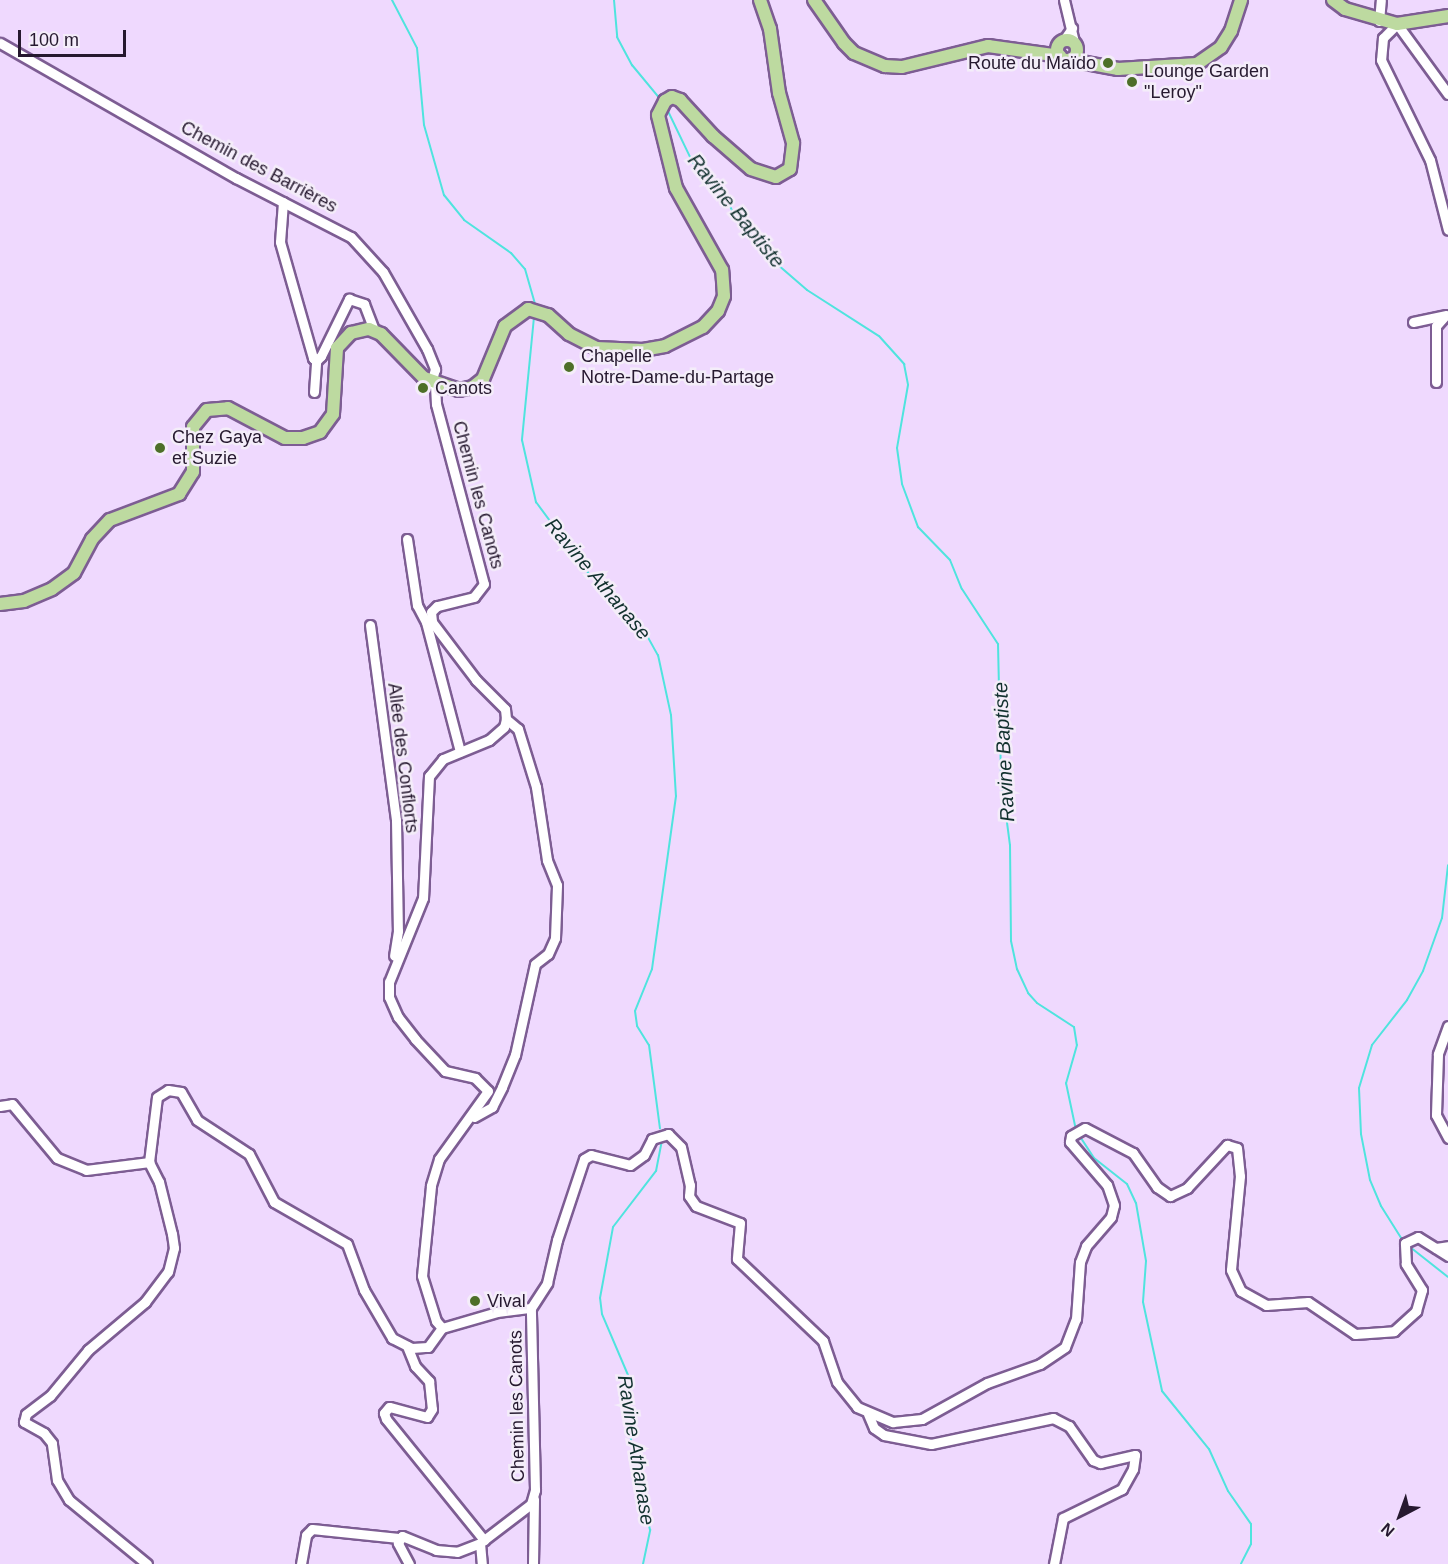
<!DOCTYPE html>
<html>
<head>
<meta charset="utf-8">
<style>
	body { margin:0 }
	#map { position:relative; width:1448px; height:1564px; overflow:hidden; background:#efd9fe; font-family:Helvetica,sans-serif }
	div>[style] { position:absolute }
	.stream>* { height:2px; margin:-1px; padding:0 1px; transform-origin:1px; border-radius:1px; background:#4fe4de }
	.roads { filter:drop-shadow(2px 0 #7d5d93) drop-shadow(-2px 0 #7d5d93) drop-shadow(0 2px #7d5d93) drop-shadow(0 -2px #7d5d93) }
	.minor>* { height:9px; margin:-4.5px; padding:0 4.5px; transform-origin:4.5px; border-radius:4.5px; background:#fff }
	.major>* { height:12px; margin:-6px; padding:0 6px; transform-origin:6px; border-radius:6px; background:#bddaa0 }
	.major>.ring { margin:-6px; padding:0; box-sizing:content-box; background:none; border:12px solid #bddaa0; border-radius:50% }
	.dots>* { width:16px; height:16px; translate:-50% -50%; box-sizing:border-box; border:3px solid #f4edf9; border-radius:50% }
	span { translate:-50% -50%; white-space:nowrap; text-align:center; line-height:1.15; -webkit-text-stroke:5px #f4edf9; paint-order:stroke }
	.poi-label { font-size:18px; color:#26192f }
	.right { translate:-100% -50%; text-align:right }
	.left { translate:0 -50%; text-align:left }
	.street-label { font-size:18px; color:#26192f }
	.water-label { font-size:20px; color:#12312f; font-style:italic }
	.north { position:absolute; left:1370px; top:1486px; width:60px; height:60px; -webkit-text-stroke:4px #f4edf9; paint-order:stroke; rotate:221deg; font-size:16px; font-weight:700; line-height:24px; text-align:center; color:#26192f }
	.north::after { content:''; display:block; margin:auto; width:21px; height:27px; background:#26192f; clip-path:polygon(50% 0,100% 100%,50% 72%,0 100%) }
	.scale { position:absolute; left:18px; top:30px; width:108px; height:27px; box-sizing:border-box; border:3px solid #26192f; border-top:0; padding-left:8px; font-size:18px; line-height:21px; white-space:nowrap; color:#26192f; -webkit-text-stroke:4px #f4edf9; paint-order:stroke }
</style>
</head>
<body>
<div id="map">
	<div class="stream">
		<div style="left:392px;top:0;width:54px;rotate:62.5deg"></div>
		<div style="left:417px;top:48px;width:77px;rotate:84.8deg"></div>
		<div style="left:424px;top:125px;width:73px;rotate:74.1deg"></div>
		<div style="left:444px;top:195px;width:32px;rotate:51deg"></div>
		<div style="left:464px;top:220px;width:57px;rotate:35.1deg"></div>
		<div style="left:511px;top:253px;width:21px;rotate:49deg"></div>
		<div style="left:525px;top:269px;width:37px;rotate:74deg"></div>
		<div style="left:614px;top:0;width:37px;rotate:85deg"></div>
		<div style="left:617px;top:37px;width:32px;rotate:62deg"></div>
		<div style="left:632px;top:65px;width:45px;rotate:50.4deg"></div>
		<div style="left:666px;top:107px;width:62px;rotate:64.3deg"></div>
		<div style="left:693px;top:163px;width:31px;rotate:40deg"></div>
		<div style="left:717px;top:183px;width:31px;rotate:61deg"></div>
		<div style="left:732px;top:210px;width:61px;rotate:51.6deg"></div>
		<div style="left:770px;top:258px;width:49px;rotate:40.9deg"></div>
		<div style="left:807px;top:290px;width:85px;rotate:32.6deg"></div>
		<div style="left:879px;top:336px;width:38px;rotate:48deg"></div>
		<div style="left:904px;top:364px;width:21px;rotate:79deg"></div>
		<div style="left:908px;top:385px;width:64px;rotate:99.9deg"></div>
		<div style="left:897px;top:448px;width:36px;rotate:82deg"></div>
		<div style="left:902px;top:484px;width:46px;rotate:69.6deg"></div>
		<div style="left:918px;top:527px;width:46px;rotate:45.9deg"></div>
		<div style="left:950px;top:560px;width:31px;rotate:68deg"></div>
		<div style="left:962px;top:589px;width:66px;rotate:56.8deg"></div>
		<div style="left:998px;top:644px;width:133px;rotate:88.7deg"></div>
		<div style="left:1001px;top:777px;width:69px;rotate:82.5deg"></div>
		<div style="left:1010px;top:845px;width:96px;rotate:89.4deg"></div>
		<div style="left:1011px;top:941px;width:29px;rotate:78deg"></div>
		<div style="left:1017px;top:969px;width:26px;rotate:65deg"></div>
		<div style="left:1028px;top:993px;width:13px;rotate:48deg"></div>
		<div style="left:1037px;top:1003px;width:44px;rotate:33deg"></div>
		<div style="left:1074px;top:1027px;width:18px;rotate:81deg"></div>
		<div style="left:1077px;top:1045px;width:40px;rotate:106deg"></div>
		<div style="left:1066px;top:1083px;width:48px;rotate:78deg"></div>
		<div style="left:534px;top:317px;width:124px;rotate:95.6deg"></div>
		<div style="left:522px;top:440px;width:64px;rotate:77.3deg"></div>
		<div style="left:536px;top:502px;width:89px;rotate:53.6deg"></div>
		<div style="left:589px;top:574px;width:71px;rotate:43.9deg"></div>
		<div style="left:640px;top:623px;width:37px;rotate:61deg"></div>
		<div style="left:658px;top:655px;width:61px;rotate:77.8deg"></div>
		<div style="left:671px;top:715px;width:81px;rotate:86.5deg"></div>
		<div style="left:676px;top:796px;width:175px;rotate:97.9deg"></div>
		<div style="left:652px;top:969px;width:45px;rotate:112deg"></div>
		<div style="left:635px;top:1011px;width:15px;rotate:82deg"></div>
		<div style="left:637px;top:1026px;width:22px;rotate:58deg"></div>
		<div style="left:649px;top:1045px;width:84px;rotate:82.5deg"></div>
		<div style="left:1079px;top:1135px;width:27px;rotate:57deg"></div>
		<div style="left:1094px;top:1158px;width:42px;rotate:38.2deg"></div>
		<div style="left:1127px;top:1184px;width:21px;rotate:65deg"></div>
		<div style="left:1136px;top:1203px;width:59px;rotate:80.2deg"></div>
		<div style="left:1146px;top:1261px;width:41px;rotate:94.2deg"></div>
		<div style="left:1143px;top:1302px;width:91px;rotate:77.9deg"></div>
		<div style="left:1162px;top:1391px;width:75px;rotate:51deg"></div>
		<div style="left:1209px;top:1449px;width:46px;rotate:65.7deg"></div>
		<div style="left:1228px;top:1491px;width:40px;rotate:55.1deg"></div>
		<div style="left:1251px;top:1524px;width:20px;rotate:90deg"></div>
		<div style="left:1251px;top:1544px;width:22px;rotate:117deg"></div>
		<div style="left:1403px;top:1241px;width:41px;rotate:-122.2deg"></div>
		<div style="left:1381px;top:1206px;width:28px;rotate:-113deg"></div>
		<div style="left:1370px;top:1180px;width:47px;rotate:-101.1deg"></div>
		<div style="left:1361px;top:1134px;width:46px;rotate:-92.5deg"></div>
		<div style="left:1359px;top:1088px;width:45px;rotate:-73.2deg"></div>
		<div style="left:1372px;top:1045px;width:57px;rotate:-52.1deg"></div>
		<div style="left:1407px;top:1000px;width:33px;rotate:-61deg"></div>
		<div style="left:1423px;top:971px;width:56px;rotate:-70.3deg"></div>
		<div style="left:1442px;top:918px;width:53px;rotate:-83.5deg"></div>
		<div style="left:1410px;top:1247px;width:48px;rotate:38.3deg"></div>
		<div style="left:643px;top:1564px;width:35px;rotate:-78deg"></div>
		<div style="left:650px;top:1530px;width:90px;rotate:-102.2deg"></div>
		<div style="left:631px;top:1442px;width:67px;rotate:-92.6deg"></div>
		<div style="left:628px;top:1375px;width:66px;rotate:-113.1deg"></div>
		<div style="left:602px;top:1314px;width:16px;rotate:-97deg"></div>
		<div style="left:600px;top:1298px;width:72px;rotate:-79.6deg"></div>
		<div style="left:613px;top:1227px;width:71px;rotate:-52.5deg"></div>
		<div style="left:656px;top:1171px;width:32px;rotate:-79deg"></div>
	</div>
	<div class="roads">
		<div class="minor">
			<div style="left:1064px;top:0;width:43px;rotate:76.6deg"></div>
			<div style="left:1379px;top:21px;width:21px;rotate:-85deg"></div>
			<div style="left:1063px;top:41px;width:16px;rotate:-55deg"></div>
			<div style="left:0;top:43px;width:272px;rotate:29.8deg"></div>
			<div style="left:236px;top:178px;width:129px;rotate:27.2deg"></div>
			<div style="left:351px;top:237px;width:47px;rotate:47.6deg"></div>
			<div style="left:383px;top:272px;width:89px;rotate:60.3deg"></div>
			<div style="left:427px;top:349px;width:22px;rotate:68deg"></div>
			<div style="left:435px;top:369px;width:15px;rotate:106deg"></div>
			<div style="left:1448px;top:94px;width:87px;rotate:-126.1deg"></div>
			<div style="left:1397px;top:24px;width:20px;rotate:135deg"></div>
			<div style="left:1383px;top:38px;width:22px;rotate:95deg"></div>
			<div style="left:1381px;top:60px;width:111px;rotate:63.9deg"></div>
			<div style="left:1430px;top:160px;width:72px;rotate:75.6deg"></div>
			<div style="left:283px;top:202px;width:40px;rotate:94.3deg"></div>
			<div style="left:280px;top:242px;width:121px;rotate:74.1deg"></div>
			<div style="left:313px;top:358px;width:4px;rotate:45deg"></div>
			<div style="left:316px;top:361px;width:7px;rotate:-45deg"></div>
			<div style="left:321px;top:356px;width:64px;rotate:-63.8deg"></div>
			<div style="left:349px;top:299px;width:16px;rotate:18deg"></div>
			<div style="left:364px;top:304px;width:28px;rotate:69deg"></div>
			<div style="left:1413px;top:322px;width:34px;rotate:-12deg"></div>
			<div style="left:1436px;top:382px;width:56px;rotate:-90deg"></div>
			<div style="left:1436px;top:326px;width:12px;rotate:-48deg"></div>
			<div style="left:435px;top:385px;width:19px;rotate:87deg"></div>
			<div style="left:436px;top:404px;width:186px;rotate:75.1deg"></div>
			<div style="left:484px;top:584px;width:16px;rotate:128deg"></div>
			<div style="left:474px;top:597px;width:38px;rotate:166deg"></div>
			<div style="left:437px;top:606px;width:8px;rotate:135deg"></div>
			<div style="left:431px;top:612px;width:10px;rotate:84deg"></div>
			<div style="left:432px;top:622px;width:73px;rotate:52.8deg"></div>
			<div style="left:476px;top:680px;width:41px;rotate:45deg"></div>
			<div style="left:505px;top:709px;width:10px;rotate:84deg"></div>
			<div style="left:506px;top:719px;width:8px;rotate:104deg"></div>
			<div style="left:504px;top:727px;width:20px;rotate:139deg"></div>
			<div style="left:489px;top:740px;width:50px;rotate:157.6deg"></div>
			<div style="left:443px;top:759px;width:22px;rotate:129deg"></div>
			<div style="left:429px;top:776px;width:122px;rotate:92.8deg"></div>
			<div style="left:423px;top:898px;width:91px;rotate:112deg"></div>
			<div style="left:389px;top:982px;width:15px;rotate:90deg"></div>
			<div style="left:389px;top:997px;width:22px;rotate:66deg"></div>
			<div style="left:398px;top:1017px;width:28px;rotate:52deg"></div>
			<div style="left:415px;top:1039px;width:44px;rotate:46.8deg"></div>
			<div style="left:445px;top:1071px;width:31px;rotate:13deg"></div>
			<div style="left:475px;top:1078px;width:18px;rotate:45deg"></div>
			<div style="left:488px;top:1091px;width:84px;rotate:125.8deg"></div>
			<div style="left:439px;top:1159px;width:28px;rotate:107deg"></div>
			<div style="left:431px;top:1186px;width:90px;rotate:95.7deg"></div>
			<div style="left:422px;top:1276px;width:47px;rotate:72.7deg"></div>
			<div style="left:436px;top:1321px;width:9px;rotate:49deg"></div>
			<div style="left:314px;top:392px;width:31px;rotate:-86deg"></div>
			<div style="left:407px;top:539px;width:67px;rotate:81.4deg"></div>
			<div style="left:417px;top:605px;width:19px;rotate:62deg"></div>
			<div style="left:426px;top:622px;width:134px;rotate:75.3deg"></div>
			<div style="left:370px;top:625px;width:197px;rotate:82.4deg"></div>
			<div style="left:396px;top:820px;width:111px;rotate:89deg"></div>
			<div style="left:398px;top:931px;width:25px;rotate:99deg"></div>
			<div style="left:1448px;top:1026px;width:30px;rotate:110deg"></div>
			<div style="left:1438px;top:1054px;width:61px;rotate:91.9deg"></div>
			<div style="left:1436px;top:1115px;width:26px;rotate:62deg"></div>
			<div style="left:0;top:1106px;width:12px;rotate:-9deg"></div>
			<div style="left:12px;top:1104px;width:70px;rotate:50.2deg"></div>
			<div style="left:57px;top:1158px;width:31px;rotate:22deg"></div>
			<div style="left:86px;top:1170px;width:64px;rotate:-7.2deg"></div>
			<div style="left:149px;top:1162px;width:65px;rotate:-83deg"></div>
			<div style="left:157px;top:1097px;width:13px;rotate:-32deg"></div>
			<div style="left:168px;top:1090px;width:13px;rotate:9deg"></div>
			<div style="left:181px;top:1092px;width:32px;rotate:60deg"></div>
			<div style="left:197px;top:1120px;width:62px;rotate:33.2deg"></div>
			<div style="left:249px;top:1154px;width:54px;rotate:62.5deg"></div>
			<div style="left:274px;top:1202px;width:84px;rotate:29.9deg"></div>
			<div style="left:347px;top:1244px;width:49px;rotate:69.7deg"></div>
			<div style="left:364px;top:1290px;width:56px;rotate:59.7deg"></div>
			<div style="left:392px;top:1338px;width:22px;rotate:27deg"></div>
			<div style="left:412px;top:1348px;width:16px;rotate:-4deg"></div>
			<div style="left:428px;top:1347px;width:24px;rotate:-54deg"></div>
			<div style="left:474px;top:1117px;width:21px;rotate:-29deg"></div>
			<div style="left:492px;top:1107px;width:22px;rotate:-63deg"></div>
			<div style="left:502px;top:1087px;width:35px;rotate:-68deg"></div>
			<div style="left:515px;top:1055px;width:93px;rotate:-77.6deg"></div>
			<div style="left:535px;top:964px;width:16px;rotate:-38deg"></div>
			<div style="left:548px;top:954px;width:17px;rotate:-66deg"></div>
			<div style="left:555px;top:938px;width:53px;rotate:-87.8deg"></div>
			<div style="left:557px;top:885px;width:27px;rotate:-112deg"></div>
			<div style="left:547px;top:860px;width:74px;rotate:-98.6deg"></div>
			<div style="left:536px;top:787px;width:61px;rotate:-107.2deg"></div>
			<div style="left:518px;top:729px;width:16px;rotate:-140deg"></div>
			<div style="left:1436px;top:1248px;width:12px;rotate:-9deg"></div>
			<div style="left:531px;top:1308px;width:30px;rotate:-57deg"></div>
			<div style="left:547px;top:1283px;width:44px;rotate:-76.9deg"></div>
			<div style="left:557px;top:1240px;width:85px;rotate:-71.6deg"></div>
			<div style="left:584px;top:1159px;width:8px;rotate:-30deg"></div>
			<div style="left:591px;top:1155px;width:40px;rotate:14.4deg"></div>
			<div style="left:630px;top:1165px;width:17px;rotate:-36deg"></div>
			<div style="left:644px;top:1155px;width:18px;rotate:-63deg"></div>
			<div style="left:652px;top:1139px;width:17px;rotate:-17deg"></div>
			<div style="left:668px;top:1134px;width:18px;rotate:45deg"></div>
			<div style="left:681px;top:1147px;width:39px;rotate:77deg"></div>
			<div style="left:690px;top:1185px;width:11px;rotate:95deg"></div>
			<div style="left:689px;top:1196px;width:12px;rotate:55deg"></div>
			<div style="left:696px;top:1206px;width:47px;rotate:21.1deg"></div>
			<div style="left:740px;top:1223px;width:36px;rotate:95deg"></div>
			<div style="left:737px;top:1259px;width:119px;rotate:43.6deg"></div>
			<div style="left:823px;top:1341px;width:43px;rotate:71.1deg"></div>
			<div style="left:837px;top:1382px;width:32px;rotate:51deg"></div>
			<div style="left:857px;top:1407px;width:39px;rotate:23deg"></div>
			<div style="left:893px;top:1422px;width:29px;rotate:-6deg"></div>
			<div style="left:922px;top:1419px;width:74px;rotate:-29deg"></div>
			<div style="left:987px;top:1383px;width:56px;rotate:-19.7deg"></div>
			<div style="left:1040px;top:1364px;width:30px;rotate:-34deg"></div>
			<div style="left:1065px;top:1347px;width:30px;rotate:-69deg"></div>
			<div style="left:1076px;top:1319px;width:57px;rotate:-86deg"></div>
			<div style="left:1080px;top:1262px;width:17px;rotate:-69deg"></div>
			<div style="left:1086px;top:1246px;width:38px;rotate:-49deg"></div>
			<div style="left:1111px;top:1217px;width:12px;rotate:-76deg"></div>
			<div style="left:1114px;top:1205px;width:21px;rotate:-109deg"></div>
			<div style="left:1107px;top:1185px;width:57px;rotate:-130.7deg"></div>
			<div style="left:1070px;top:1142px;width:6px;rotate:-81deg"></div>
			<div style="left:1071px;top:1136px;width:16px;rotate:-30deg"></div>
			<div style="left:1085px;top:1128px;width:54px;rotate:27.5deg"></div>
			<div style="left:1133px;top:1153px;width:42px;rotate:54.8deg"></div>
			<div style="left:1157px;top:1187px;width:16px;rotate:35deg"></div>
			<div style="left:1170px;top:1196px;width:19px;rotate:-25deg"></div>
			<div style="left:1187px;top:1188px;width:59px;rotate:-47.1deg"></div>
			<div style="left:1227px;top:1145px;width:10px;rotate:17deg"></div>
			<div style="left:1237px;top:1148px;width:28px;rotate:84deg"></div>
			<div style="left:1240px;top:1176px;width:94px;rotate:95.5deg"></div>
			<div style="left:1231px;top:1270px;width:23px;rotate:65deg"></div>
			<div style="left:1241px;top:1291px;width:29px;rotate:29deg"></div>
			<div style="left:1266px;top:1305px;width:42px;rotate:-4.1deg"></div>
			<div style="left:1308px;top:1302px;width:57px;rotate:34.2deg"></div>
			<div style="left:1355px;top:1334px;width:39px;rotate:-4deg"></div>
			<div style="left:1394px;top:1331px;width:30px;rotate:-42deg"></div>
			<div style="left:1416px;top:1311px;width:22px;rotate:-74deg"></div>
			<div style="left:1422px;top:1290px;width:31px;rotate:-122deg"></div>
			<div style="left:1406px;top:1264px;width:21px;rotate:-93deg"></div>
			<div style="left:1405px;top:1243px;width:14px;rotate:-25deg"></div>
			<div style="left:1418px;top:1237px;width:36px;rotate:32deg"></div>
			<div style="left:442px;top:1328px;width:57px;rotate:-16.2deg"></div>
			<div style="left:497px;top:1312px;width:34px;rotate:-7deg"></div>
			<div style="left:407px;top:1346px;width:22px;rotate:68deg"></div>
			<div style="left:415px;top:1366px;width:21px;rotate:47deg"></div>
			<div style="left:429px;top:1381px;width:28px;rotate:84deg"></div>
			<div style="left:432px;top:1409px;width:9px;rotate:122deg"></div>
			<div style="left:427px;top:1417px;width:39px;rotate:-165deg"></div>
			<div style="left:389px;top:1407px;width:8px;rotate:130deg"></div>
			<div style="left:384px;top:1413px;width:6px;rotate:72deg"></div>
			<div style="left:386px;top:1419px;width:156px;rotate:51deg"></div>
			<div style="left:868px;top:1414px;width:15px;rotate:67deg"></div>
			<div style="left:874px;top:1428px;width:12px;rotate:35deg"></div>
			<div style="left:884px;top:1435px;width:48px;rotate:10.8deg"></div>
			<div style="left:931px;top:1444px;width:125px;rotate:-12deg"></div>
			<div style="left:1053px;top:1418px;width:18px;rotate:27deg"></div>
			<div style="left:1069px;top:1426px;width:42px;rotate:54.8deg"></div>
			<div style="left:1093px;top:1460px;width:8px;rotate:23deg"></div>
			<div style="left:1100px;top:1463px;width:36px;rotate:-13deg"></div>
			<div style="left:1135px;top:1455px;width:14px;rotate:98deg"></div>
			<div style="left:1133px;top:1469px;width:23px;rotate:119deg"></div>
			<div style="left:1122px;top:1489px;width:66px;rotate:153.8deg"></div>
			<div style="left:1063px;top:1518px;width:47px;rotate:101.1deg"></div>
			<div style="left:480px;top:1543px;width:21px;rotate:85deg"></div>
			<div style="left:147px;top:1564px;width:101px;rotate:-140.6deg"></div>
			<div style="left:69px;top:1500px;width:23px;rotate:-121deg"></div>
			<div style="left:57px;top:1480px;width:37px;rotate:-98deg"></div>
			<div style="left:52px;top:1443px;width:13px;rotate:-129deg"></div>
			<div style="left:44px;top:1433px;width:23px;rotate:-151deg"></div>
			<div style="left:24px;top:1422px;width:8px;rotate:-76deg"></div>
			<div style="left:26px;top:1414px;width:30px;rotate:-37deg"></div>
			<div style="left:50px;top:1396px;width:60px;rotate:-50.4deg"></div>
			<div style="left:88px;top:1350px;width:75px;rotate:-40.1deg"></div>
			<div style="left:145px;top:1302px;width:38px;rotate:-53deg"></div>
			<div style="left:168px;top:1272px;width:25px;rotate:-76deg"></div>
			<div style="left:174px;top:1248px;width:14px;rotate:-98deg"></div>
			<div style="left:172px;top:1234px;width:54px;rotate:-104deg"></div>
			<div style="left:159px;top:1182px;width:22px;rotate:-117deg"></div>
			<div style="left:301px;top:1564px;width:29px;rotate:-80deg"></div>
			<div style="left:306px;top:1535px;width:8px;rotate:-45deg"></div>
			<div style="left:312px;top:1529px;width:87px;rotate:5.9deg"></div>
			<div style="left:409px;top:1564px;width:24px;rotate:-118deg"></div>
			<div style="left:398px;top:1543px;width:8px;rotate:-60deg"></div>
			<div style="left:402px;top:1536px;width:37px;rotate:22deg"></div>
			<div style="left:436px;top:1550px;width:21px;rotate:5deg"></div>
			<div style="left:457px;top:1552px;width:25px;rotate:-21deg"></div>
			<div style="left:480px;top:1543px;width:64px;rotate:-37.4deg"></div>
			<div style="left:531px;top:1504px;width:15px;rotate:-74deg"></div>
			<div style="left:535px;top:1490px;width:182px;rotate:-91.3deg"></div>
			<div style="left:533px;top:1564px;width:65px;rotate:-89.1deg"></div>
		</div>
		<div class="major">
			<div style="left:814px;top:0;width:52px;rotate:55.1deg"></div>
			<div style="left:844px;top:43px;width:14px;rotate:45deg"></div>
			<div style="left:854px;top:53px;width:34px;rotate:23deg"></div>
			<div style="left:885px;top:66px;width:17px;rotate:3deg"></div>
			<div style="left:902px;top:67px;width:89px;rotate:-13.7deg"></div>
			<div style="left:988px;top:46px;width:73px;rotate:7.9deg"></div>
			<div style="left:1333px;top:0;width:15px;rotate:37deg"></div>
			<div style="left:1345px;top:9px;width:54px;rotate:16.1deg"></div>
			<div style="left:1397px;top:24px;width:52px;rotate:-8.9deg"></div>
			<div class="ring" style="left:1057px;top:40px;width:8px;height:8px"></div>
			<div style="left:1070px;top:60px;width:49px;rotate:10.6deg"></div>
			<div style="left:1118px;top:69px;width:79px;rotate:-3.6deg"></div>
			<div style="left:1197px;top:64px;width:29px;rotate:-35deg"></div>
			<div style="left:1221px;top:47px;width:19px;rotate:-58deg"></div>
			<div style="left:1231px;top:31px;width:33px;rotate:-72deg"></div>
			<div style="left:0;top:604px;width:24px;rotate:-7deg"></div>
			<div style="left:24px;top:601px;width:30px;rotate:-23deg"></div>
			<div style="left:52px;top:589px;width:27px;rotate:-36deg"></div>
			<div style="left:74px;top:573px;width:38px;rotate:-62deg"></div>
			<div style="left:92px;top:539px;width:26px;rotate:-47deg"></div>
			<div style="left:110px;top:520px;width:74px;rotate:-20.6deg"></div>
			<div style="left:179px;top:494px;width:26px;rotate:-58deg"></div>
			<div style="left:193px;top:472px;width:45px;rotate:-90deg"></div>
			<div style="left:193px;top:427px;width:22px;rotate:-51deg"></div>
			<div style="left:207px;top:410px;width:21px;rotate:-5deg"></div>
			<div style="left:228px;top:408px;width:64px;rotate:27.8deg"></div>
			<div style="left:285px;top:438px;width:18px"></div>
			<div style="left:303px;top:438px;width:18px;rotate:-19deg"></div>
			<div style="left:320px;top:432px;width:22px;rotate:-54deg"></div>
			<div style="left:333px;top:414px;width:66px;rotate:-86.5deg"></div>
			<div style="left:337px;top:348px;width:21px;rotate:-47deg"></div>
			<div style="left:351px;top:333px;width:18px;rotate:-13deg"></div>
			<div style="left:369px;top:329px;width:13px;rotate:23deg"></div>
			<div style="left:381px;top:334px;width:62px;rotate:45.7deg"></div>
			<div style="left:424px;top:378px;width:37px;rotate:19deg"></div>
			<div style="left:459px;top:390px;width:14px;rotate:-12deg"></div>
			<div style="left:473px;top:387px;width:13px;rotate:-39deg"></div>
			<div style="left:483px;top:379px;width:57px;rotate:-67.5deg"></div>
			<div style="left:505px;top:326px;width:29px;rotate:-36deg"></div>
			<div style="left:528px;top:309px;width:21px;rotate:17deg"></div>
			<div style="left:548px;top:315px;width:28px;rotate:42deg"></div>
			<div style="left:569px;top:334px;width:30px;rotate:27deg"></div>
			<div style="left:596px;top:348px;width:47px;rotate:2.4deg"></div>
			<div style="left:643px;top:350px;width:22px;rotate:-10deg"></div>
			<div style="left:665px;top:346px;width:42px;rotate:-26.6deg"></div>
			<div style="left:703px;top:327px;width:22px;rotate:-47deg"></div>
			<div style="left:718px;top:311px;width:16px;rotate:-68deg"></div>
			<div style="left:724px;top:296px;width:26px;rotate:-94deg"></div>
			<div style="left:722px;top:270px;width:94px;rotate:-119.3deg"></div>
			<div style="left:676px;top:188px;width:75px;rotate:-103.9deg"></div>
			<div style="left:658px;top:115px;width:16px;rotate:-63deg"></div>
			<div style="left:665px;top:101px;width:8px;rotate:-30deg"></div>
			<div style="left:672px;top:97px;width:9px;rotate:21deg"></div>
			<div style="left:680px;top:100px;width:49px;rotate:47.5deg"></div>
			<div style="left:713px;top:136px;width:50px;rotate:41deg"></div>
			<div style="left:751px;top:169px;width:26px;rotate:18deg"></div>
			<div style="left:776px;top:177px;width:16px;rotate:-30deg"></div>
			<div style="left:790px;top:169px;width:26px;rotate:-83deg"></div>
			<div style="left:793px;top:143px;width:52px;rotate:-105.6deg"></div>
			<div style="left:779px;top:93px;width:65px;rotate:-98deg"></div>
			<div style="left:770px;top:29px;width:31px;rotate:-109deg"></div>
		</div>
	</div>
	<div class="dots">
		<div style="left:1108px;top:63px;background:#4d6f28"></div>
		<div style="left:1132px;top:82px;background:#4d6f28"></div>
		<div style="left:569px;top:367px;background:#4d6f28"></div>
		<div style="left:423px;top:388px;background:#4d6f28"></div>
		<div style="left:160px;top:448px;background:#4d6f28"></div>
		<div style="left:475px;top:1301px;background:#4d6f28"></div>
	</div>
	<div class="poi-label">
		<span class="right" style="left:1096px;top:63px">Route du Maïdo</span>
		<span class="left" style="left:1144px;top:82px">Lounge Garden<br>"Leroy"</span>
		<span class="left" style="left:581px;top:367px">Chapelle<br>Notre-Dame-du-Partage</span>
		<span class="left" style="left:435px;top:388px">Canots</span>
		<span class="left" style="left:172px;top:448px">Chez Gaya<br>et Suzie</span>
		<span class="left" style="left:487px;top:1301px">Vival</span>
	</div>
	<div class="street-label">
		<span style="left:259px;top:167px;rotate:28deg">Chemin des Barrières</span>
		<span style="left:478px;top:495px;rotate:75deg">Chemin les Canots</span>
		<span style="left:403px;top:758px;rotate:83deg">Allée des Conflorts</span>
		<span style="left:517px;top:1406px;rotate:-91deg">Chemin les Canots</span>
	</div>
	<div class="water-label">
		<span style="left:736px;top:211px;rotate:51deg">Ravine Baptiste</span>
		<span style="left:598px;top:579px;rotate:50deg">Ravine Athanase</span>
		<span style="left:1004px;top:752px;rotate:-93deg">Ravine Baptiste</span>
		<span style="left:636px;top:1450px;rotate:81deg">Ravine Athanase</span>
	</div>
	<div class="north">N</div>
	<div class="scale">100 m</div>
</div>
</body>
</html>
